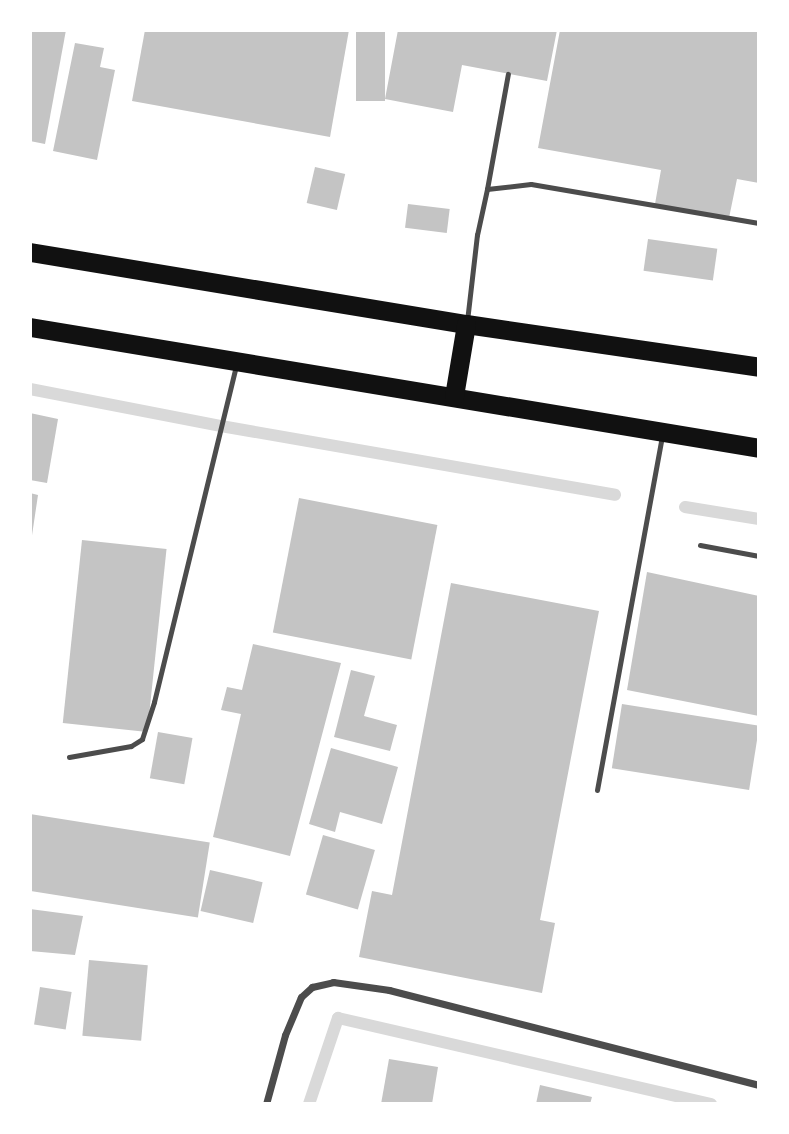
<!DOCTYPE html>
<html>
<head>
<meta charset="utf-8">
<style>
	body { margin:0 }
	#map { position:relative; width:789px; height:1134px; overflow:hidden; background:#fff; font-family:Inter,sans-serif }
	div>[style] { position:absolute }
	.stream>* { height:12px; margin:-6px; padding:0 6px; transform-origin:6px; border-radius:6px; background:#d9d9d9 }
	.building>* { inset:0; background:#c4c4c4; transform-origin:0 0 }
	.service>* { height:5px; margin:-2.5px; padding:0 2.5px; transform-origin:2.5px; border-radius:2.5px; background:#4c4c4c }
	.minor>* { height:7px; margin:-3.5px; padding:0 3.5px; transform-origin:3.5px; border-radius:3.5px; background:#4c4c4c }
	.trunk>* { height:19px; margin:-9.5px; padding:0 9.5px; transform-origin:9.5px; border-radius:9.5px; background:#111 }
	span { translate:-50% -50%; white-space:nowrap; text-align:center; line-height:1.15; -webkit-text-stroke:6px #fff; paint-order:stroke }
	.frame { position:absolute; inset:0; border:32px solid #fff; pointer-events:none }
</style>
</head>
<body>
<div id="map">
	<div class="stream">
		<div style="left:30px;top:389px;width:195px;rotate:11deg"></div>
		<div style="left:221px;top:426px;width:400px;rotate:9.9deg"></div>
		<div style="left:685px;top:507px;width:75px;rotate:9.2deg"></div>
		<div style="left:309px;top:1104px;width:91px;rotate:-71.4deg"></div>
		<div style="left:338px;top:1018px;width:383px;rotate:13deg"></div>
	</div>
	<div class="building">
		<div style="clip-path:polygon(30px 30px,66px 30px,45px 144px,30px 141px)"></div>
		<div style="clip-path:polygon(145px 30px,349px 30px,330px 137px,132px 101px)"></div>
		<div style="left:356px;top:30px;width:29px;height:71px"></div>
		<div style="clip-path:polygon(398px 30px,557px 30px,547px 81px,462px 65px,453px 112px,385px 99px)"></div>
		<div style="clip-path:polygon(560px 30px,759px 30px,759px 183px,737px 179px,729px 218px,655px 204px,661px 170px,538px 148px)"></div>
		<div style="clip-path:polygon(75px 43px,104px 48px,100px 67px,115px 70px,97px 160px,53px 151px)"></div>
		<div style="left:315px;top:167px;width:31px;height:37px;rotate:13deg"></div>
		<div style="left:408px;top:204px;width:42px;height:24px;rotate:7deg"></div>
		<div style="left:648px;top:239px;width:70px;height:32px;rotate:8deg"></div>
		<div style="clip-path:polygon(30px 413px,58px 419px,47px 483px,30px 480px)"></div>
		<div style="clip-path:polygon(30px 493px,38px 495px,31px 542px,30px 542px)"></div>
		<div style="left:299px;top:498px;width:141px;height:137px;rotate:11deg"></div>
		<div style="left:82px;top:540px;width:85px;height:184px;rotate:6deg"></div>
		<div style="clip-path:polygon(647px 572px,759px 596px,759px 716px,627px 690px)"></div>
		<div style="clip-path:polygon(451px 583px,599px 611px,540px 920px,555px 923px,542px 993px,359px 957px,372px 891px,392px 895px)"></div>
		<div style="clip-path:polygon(253px 644px,341px 663px,290px 856px,213px 837px,241px 714px,221px 710px,227px 687px,242px 690px)"></div>
		<div style="clip-path:polygon(351px 670px,375px 676px,364px 716px,397px 725px,390px 751px,334px 737px)"></div>
		<div style="left:622px;top:704px;width:139px;height:65px;rotate:9deg"></div>
		<div style="left:158px;top:732px;width:35px;height:47px;rotate:10deg"></div>
		<div style="clip-path:polygon(331px 748px,398px 767px,382px 824px,340px 812px,335px 832px,309px 824px)"></div>
		<div style="left:30px;top:814px;width:182px;height:76px;rotate:9deg"></div>
		<div style="left:323px;top:835px;width:54px;height:62px;rotate:16deg"></div>
		<div style="left:210px;top:870px;width:54px;height:42px;rotate:13deg"></div>
		<div style="clip-path:polygon(30px 909px,83px 916px,75px 955px,30px 951px)"></div>
		<div style="left:89px;top:960px;width:59px;height:76px;rotate:5deg"></div>
		<div style="left:40px;top:987px;width:32px;height:38px;rotate:9deg"></div>
		<div style="clip-path:polygon(389px 1059px,438px 1067px,432px 1104px,381px 1104px)"></div>
		<div style="clip-path:polygon(540px 1085px,592px 1097px,590px 1104px,536px 1104px)"></div>
	</div>
	<div class="service">
		<div style="left:487px;top:189px;width:117px;rotate:-79.7deg"></div>
		<div style="left:467px;top:321px;width:87px;rotate:-83.4deg"></div>
		<div style="left:477px;top:235px;width:47px;rotate:-77.7deg"></div>
		<div style="left:487px;top:189px;width:44px;rotate:-6.5deg"></div>
		<div style="left:531px;top:184px;width:231px;rotate:9.7deg"></div>
		<div style="left:700px;top:545px;width:60px;rotate:10.6deg"></div>
		<div style="left:69px;top:757px;width:63px;rotate:-10.1deg"></div>
		<div style="left:131px;top:746px;width:13px;rotate:-32deg"></div>
		<div style="left:142px;top:739px;width:39px;rotate:-72deg"></div>
		<div style="left:154px;top:702px;width:347px;rotate:-76.3deg"></div>
		<div style="left:597px;top:790px;width:361px;rotate:-79.6deg"></div>
	</div>
	<div class="minor">
		<div style="left:266px;top:1104px;width:72px;rotate:-74.6deg"></div>
		<div style="left:285px;top:1035px;width:41px;rotate:-67.2deg"></div>
		<div style="left:301px;top:997px;width:15px;rotate:-42deg"></div>
		<div style="left:312px;top:987px;width:22px;rotate:-13deg"></div>
		<div style="left:333px;top:982px;width:57px;rotate:8.1deg"></div>
		<div style="left:389px;top:990px;width:382px;rotate:14.4deg"></div>
	</div>
	<div class="trunk">
		<div style="left:30px;top:252px;width:442px;rotate:9.4deg"></div>
		<div style="left:466px;top:324px;width:296px;rotate:8.3deg"></div>
		<div style="left:30px;top:327px;width:739px;rotate:9.42deg"></div>
		<div style="left:454px;top:396px;width:73px;rotate:-80.5deg"></div>
	</div>
	<div class="frame"></div>
</div>
</body>
</html>
